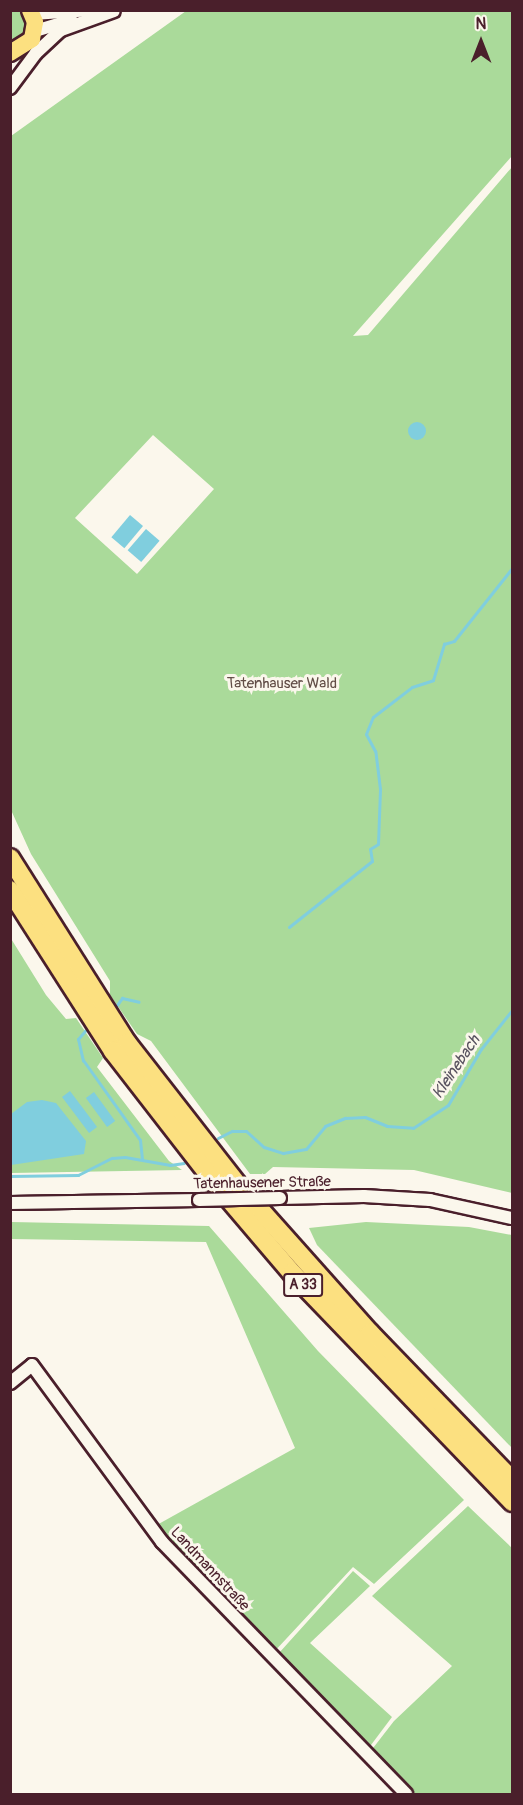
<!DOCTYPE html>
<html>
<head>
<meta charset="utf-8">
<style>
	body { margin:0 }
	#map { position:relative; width:523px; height:1805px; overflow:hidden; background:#fbf7ec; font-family:Pangolin,sans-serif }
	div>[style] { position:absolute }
	.green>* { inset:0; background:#aada9a }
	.water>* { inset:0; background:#80cede; transform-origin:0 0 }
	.round { border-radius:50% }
	.stream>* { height:3px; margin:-1.5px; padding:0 1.5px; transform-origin:1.5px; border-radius:1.5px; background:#80cede }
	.roads { filter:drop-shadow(2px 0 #4a1f2b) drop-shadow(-2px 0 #4a1f2b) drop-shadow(0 2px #4a1f2b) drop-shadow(0 -2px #4a1f2b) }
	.minor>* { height:12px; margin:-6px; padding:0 6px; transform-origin:6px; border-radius:6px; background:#fbf7ec }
	.major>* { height:16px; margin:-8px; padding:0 8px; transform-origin:8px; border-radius:8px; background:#fce080 }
	.highway>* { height:18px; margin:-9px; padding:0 9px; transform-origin:9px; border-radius:9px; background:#fce080 }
	.bridges { filter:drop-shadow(2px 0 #4a1f2b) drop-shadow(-2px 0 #4a1f2b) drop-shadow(0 2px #4a1f2b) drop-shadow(0 -2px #4a1f2b) }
	.minor-bridge>* { height:12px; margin:-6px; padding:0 6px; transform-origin:6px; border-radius:6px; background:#fbf7ec }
	span { translate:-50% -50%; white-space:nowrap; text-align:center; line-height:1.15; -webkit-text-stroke:6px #fbf7ec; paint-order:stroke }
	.shield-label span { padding:2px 4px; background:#fbf7ec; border:2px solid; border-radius:4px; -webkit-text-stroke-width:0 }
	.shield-label { font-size:14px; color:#4a1f2b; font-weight:700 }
	.park-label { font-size:15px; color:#624e47 }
	.street-label { font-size:15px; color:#4a1f2b }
	.water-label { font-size:16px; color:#5a5461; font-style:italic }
	.frame { position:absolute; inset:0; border:12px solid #4a1f2b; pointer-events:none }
	.north { position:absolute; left:451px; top:12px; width:60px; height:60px; -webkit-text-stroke:4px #fbf7ec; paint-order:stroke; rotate:0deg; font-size:16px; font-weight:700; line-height:24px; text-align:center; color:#4a1f2b }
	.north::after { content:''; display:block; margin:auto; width:21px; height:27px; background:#4a1f2b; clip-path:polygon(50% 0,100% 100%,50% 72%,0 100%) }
</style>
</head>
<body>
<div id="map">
	<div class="green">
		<div style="clip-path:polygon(10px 11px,20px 11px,27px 27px,22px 39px,10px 44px)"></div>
		<div style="clip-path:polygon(evenodd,186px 11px,512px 11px,512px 156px,353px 336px,368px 335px,512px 167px,512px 1193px,414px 1170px,273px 1167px,265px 1174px,250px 1174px,151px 1041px,137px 1034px,110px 995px,110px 981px,31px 854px,11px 810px,11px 136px,186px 11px,153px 435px,214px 489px,137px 574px,75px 518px,153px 435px)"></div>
		<div style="clip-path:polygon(10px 937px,46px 995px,66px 1019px,76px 1018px,103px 1058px,97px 1067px,169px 1161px,182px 1170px,11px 1173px)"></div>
		<div style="clip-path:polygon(11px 1222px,209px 1226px,318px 1351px,464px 1500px,374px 1584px,353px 1567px,273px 1653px,155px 1526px,295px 1448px,206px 1242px,11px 1239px)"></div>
		<div style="clip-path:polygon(366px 1222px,469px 1227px,512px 1235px,512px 1448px,317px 1245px,309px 1228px)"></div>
		<div style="clip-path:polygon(468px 1506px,512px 1548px,512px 1794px,413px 1794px,370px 1752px,394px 1721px,452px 1666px,372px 1596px)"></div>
		<div style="clip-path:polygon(353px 1571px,370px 1586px,310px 1643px,392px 1717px,368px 1749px,279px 1653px)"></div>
	</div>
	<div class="water">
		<div class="round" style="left:408px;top:422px;width:18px;height:18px"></div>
		<div style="left:130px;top:515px;width:17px;height:29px;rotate:40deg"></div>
		<div style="left:146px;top:529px;width:18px;height:28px;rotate:41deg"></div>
		<div style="left:70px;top:1091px;width:45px;height:10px;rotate:53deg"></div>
		<div style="left:94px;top:1092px;width:36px;height:10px;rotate:54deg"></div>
		<div style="clip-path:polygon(42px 1100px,56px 1103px,86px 1141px,84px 1154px,11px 1165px,11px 1114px,27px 1102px)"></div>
	</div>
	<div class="stream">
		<div style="left:289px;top:927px;width:106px;rotate:-38.5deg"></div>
		<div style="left:372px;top:861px;width:12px;rotate:-99deg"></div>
		<div style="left:370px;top:849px;width:9px;rotate:-32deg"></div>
		<div style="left:378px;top:844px;width:55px;rotate:-87.9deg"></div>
		<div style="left:380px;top:789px;width:38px;rotate:-97deg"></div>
		<div style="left:375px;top:751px;width:19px;rotate:-118deg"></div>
		<div style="left:366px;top:734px;width:18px;rotate:-68deg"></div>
		<div style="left:373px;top:717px;width:49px;rotate:-37.6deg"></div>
		<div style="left:412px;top:687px;width:22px;rotate:-18deg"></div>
		<div style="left:433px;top:680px;width:38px;rotate:-73deg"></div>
		<div style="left:444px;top:644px;width:10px;rotate:-17deg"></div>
		<div style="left:454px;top:641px;width:93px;rotate:-51.5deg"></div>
		<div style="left:114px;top:1009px;width:14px;rotate:-54deg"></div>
		<div style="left:122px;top:998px;width:17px;rotate:13deg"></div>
		<div style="left:89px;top:1026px;width:17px;rotate:130deg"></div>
		<div style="left:78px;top:1039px;width:22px;rotate:77deg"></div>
		<div style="left:83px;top:1060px;width:98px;rotate:54.5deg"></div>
		<div style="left:140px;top:1140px;width:19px;rotate:84deg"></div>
		<div style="left:218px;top:1138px;width:16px;rotate:-27deg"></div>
		<div style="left:232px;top:1131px;width:14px"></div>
		<div style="left:246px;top:1131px;width:24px;rotate:42deg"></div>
		<div style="left:264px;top:1147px;width:20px;rotate:18deg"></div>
		<div style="left:283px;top:1153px;width:23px;rotate:-10deg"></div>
		<div style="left:306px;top:1149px;width:30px;rotate:-50deg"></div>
		<div style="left:325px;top:1126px;width:22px;rotate:-22deg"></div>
		<div style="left:345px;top:1118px;width:20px;rotate:-3deg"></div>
		<div style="left:365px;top:1117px;width:24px;rotate:22deg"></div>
		<div style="left:387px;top:1126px;width:26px;rotate:4deg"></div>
		<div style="left:413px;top:1128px;width:42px;rotate:-33.3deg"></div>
		<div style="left:448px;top:1105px;width:65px;rotate:-59.5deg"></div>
		<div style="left:481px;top:1049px;width:50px;rotate:-51.5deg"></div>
		<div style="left:10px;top:1176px;width:68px;rotate:-0.8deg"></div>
		<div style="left:78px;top:1175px;width:38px;rotate:-27deg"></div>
		<div style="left:112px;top:1158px;width:13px;rotate:-4deg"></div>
		<div style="left:125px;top:1157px;width:46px;rotate:10.1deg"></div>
		<div style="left:170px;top:1165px;width:14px;rotate:-8deg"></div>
	</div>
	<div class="roads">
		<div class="minor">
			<div style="left:33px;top:14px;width:59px;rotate:-3.9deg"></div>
			<div style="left:35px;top:31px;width:38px;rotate:-17deg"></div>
			<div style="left:10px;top:88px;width:44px;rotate:-53.4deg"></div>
			<div style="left:36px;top:53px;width:34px;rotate:-43deg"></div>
			<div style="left:61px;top:30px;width:56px;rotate:-19.7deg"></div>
			<div style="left:280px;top:1198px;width:84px;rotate:-1.4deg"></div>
			<div style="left:364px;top:1196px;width:66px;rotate:3.5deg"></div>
			<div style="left:430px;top:1200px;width:84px;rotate:12.4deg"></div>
			<div style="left:10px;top:1203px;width:189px;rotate:-0.9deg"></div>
			<div style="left:10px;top:1383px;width:28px;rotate:-39deg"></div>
			<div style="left:32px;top:1365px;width:220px;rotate:53.7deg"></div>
			<div style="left:162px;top:1542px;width:351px;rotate:45.9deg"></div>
		</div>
		<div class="major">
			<div style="left:10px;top:53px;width:26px;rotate:-32deg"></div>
			<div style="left:32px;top:39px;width:17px;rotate:-80deg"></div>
			<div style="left:35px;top:22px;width:13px;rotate:-113deg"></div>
		</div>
		<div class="highway">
			<div style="left:10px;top:858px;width:219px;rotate:57.7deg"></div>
			<div style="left:127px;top:1043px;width:180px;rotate:52deg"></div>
			<div style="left:238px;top:1185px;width:198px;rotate:48.3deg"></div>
			<div style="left:370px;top:1333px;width:204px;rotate:46deg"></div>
			<div style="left:10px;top:890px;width:191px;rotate:57.4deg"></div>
			<div style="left:113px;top:1051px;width:170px;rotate:52.2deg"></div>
			<div style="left:217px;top:1185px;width:116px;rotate:49.6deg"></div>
			<div style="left:292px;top:1273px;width:318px;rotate:46.1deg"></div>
		</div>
	</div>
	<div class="bridges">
		<div class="minor-bridge">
			<div style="left:199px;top:1200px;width:81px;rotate:-1.4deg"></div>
		</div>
	</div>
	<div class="shield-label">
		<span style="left:303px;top:1285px">A 33</span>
	</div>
	<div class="park-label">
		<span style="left:282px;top:684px">Tatenhauser Wald</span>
	</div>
	<div class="street-label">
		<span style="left:262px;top:1183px;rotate:-1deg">Tatenhausener Straße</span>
		<span style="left:210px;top:1569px;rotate:47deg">Landmannstraße</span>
	</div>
	<div class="water-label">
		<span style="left:456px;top:1067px;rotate:-56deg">Kleinebach</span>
	</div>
	<div class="frame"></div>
	<div class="north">N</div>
</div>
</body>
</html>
